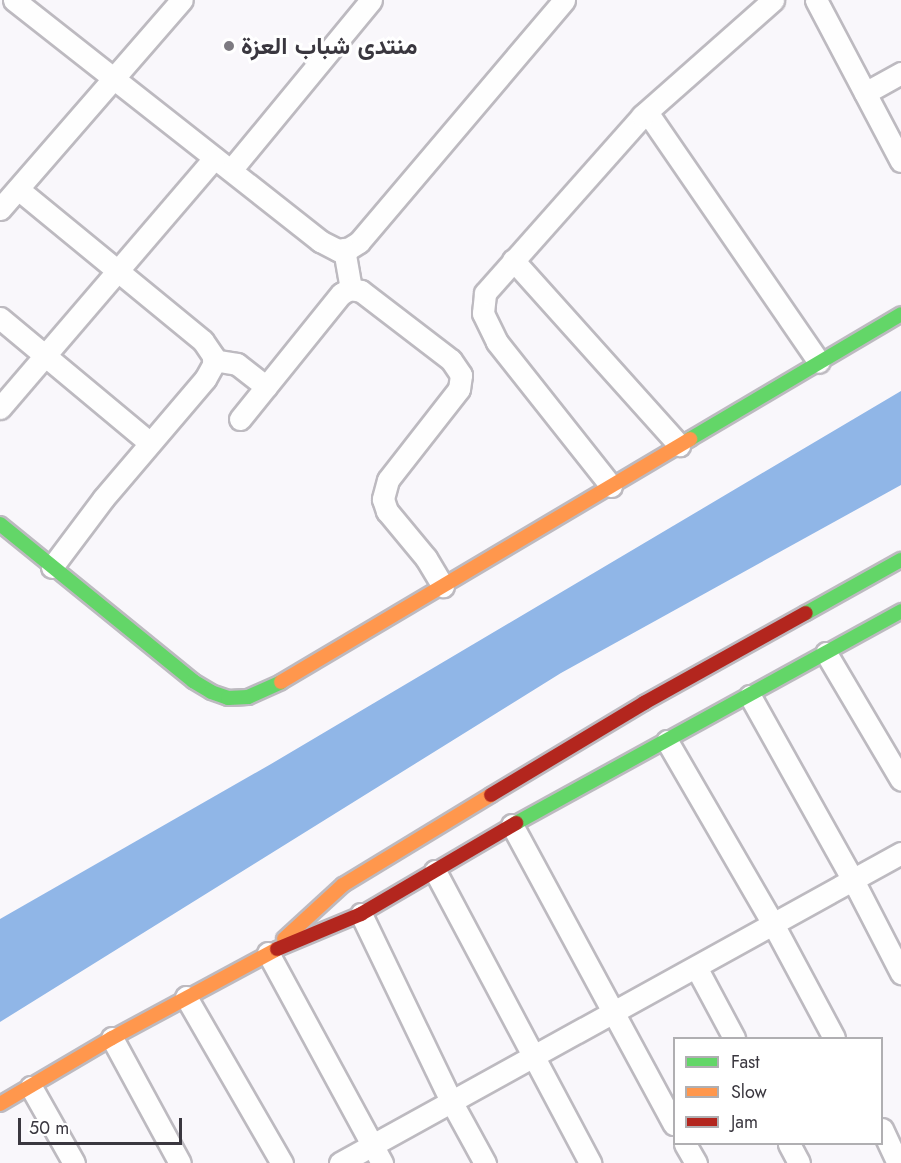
<!DOCTYPE html>
<html>
<head>
<meta charset="utf-8">
<style>
	body { margin:0 }
	#map { position:relative; width:901px; height:1163px; overflow:hidden; background:#f9f7fb; font-family:Jost,Vazirmatn,sans-serif }
	div>[style] { position:absolute }
	.water>* { inset:0; background:#90b6e7 }
	.roads { filter:drop-shadow(2px 0 #bdbac0) drop-shadow(-2px 0 #bdbac0) drop-shadow(0 2px #bdbac0) drop-shadow(0 -2px #bdbac0) }
	.street>* { height:21px; margin:-10.5px; padding:0 10.5px; transform-origin:10.5px; border-radius:10.5px; background:#fefefe }
	.fast>* { height:14px; margin:-7px; padding:0 7px; transform-origin:7px; border-radius:7px; background:#63d668 }
	.slow>* { height:14px; margin:-7px; padding:0 7px; transform-origin:7px; border-radius:7px; background:#ff974d }
	.jam>* { height:14px; margin:-7px; padding:0 7px; transform-origin:7px; border-radius:7px; background:#b3261e }
	.dots>* { width:16px; height:16px; translate:-50% -50%; box-sizing:border-box; border:3px solid #fff; border-radius:50% }
	span { translate:-50% -50%; white-space:nowrap; text-align:center; line-height:1.15; -webkit-text-stroke:6px #fff; paint-order:stroke }
	.poi-label { font-size:24px; color:#3a373f; font-weight:700 }
	.left { translate:0 -50%; text-align:left }
	.legend { position:absolute; left:673px; top:1037px; width:210px; height:108px; box-sizing:border-box; background:#fff; border:2px solid #b0afb2; margin:0; padding:8px 10px; list-style:none; font-size:18px; color:#3a373f }
	.legend li { display:flex; align-items:center; gap:12px; height:30px }
	.legend b { width:30px; border:2px solid #b0afb2 }
	.scale { position:absolute; left:18px; top:1118px; width:164px; height:27px; box-sizing:border-box; border:3px solid #3a373f; border-top:0; padding-left:8px; font-size:18px; line-height:21px; white-space:nowrap; color:#3a373f; -webkit-text-stroke:4px #fff; paint-order:stroke }
</style>
</head>
<body>
<div id="map">
	<div class="water">
		<div style="clip-path:polygon(901px 391px,901px 485px,561px 673px,0 1022px,0 919px,271px 764px)"></div>
	</div>
	<div class="roads">
		<div class="street">
			<div style="left:14px;top:0;width:390px;rotate:38.2deg"></div>
			<div style="left:320px;top:241px;width:20px;rotate:27deg"></div>
			<div style="left:338px;top:250px;width:10px;rotate:-6deg"></div>
			<div style="left:348px;top:249px;width:13px;rotate:-32deg"></div>
			<div style="left:359px;top:242px;width:317px;rotate:-49.7deg"></div>
			<div style="left:816px;top:0;width:182px;rotate:62.2deg"></div>
			<div style="left:865px;top:93px;width:41px;rotate:-29.1deg"></div>
			<div style="left:647px;top:112px;width:303px;rotate:55.5deg"></div>
			<div style="left:231px;top:170px;width:220px;rotate:-50.5deg"></div>
			<div style="left:18px;top:189px;width:239px;rotate:39.4deg"></div>
			<div style="left:203px;top:341px;width:18px;rotate:56deg"></div>
			<div style="left:213px;top:356px;width:7px;rotate:82deg"></div>
			<div style="left:214px;top:363px;width:18px;rotate:119deg"></div>
			<div style="left:205px;top:379px;width:157px;rotate:130.4deg"></div>
			<div style="left:103px;top:499px;width:85px;rotate:126.9deg"></div>
			<div style="left:0;top:209px;width:277px;rotate:-49deg"></div>
			<div style="left:344px;top:249px;width:41px;rotate:80.1deg"></div>
			<div style="left:513px;top:260px;width:249px;rotate:48.1deg"></div>
			<div style="left:0;top:318px;width:195px;rotate:39.8deg"></div>
			<div style="left:213px;top:360px;width:24px;rotate:9deg"></div>
			<div style="left:237px;top:364px;width:37px;rotate:38deg"></div>
			<div style="left:0;top:408px;width:329px;rotate:-49.4deg"></div>
			<div style="left:240px;top:419px;width:161px;rotate:-51.1deg"></div>
			<div style="left:341px;top:294px;width:9px;rotate:-32deg"></div>
			<div style="left:349px;top:289px;width:12px;rotate:9deg"></div>
			<div style="left:361px;top:291px;width:113px;rotate:37.5deg"></div>
			<div style="left:451px;top:360px;width:18px;rotate:56deg"></div>
			<div style="left:461px;top:375px;width:14px;rotate:98deg"></div>
			<div style="left:459px;top:389px;width:115px;rotate:128deg"></div>
			<div style="left:388px;top:480px;width:20px;rotate:105deg"></div>
			<div style="left:383px;top:499px;width:13px;rotate:72deg"></div>
			<div style="left:387px;top:511px;width:61px;rotate:50.3deg"></div>
			<div style="left:426px;top:558px;width:33px;rotate:59deg"></div>
			<div style="left:611px;top:486px;width:184px;rotate:-128.4deg"></div>
			<div style="left:497px;top:342px;width:32px;rotate:-116deg"></div>
			<div style="left:483px;top:313px;width:20px;rotate:-84deg"></div>
			<div style="left:485px;top:293px;width:237px;rotate:-48.4deg"></div>
			<div style="left:642px;top:116px;width:175px;rotate:-41.5deg"></div>
			<div style="left:826px;top:653px;width:147px;rotate:59.4deg"></div>
			<div style="left:750px;top:696px;width:211px;rotate:60.8deg"></div>
			<div style="left:853px;top:880px;width:105px;rotate:62.7deg"></div>
			<div style="left:667px;top:741px;width:211px;rotate:59.9deg"></div>
			<div style="left:773px;top:924px;width:129px;rotate:61.8deg"></div>
			<div style="left:512px;top:825px;width:340px;rotate:61.6deg"></div>
			<div style="left:435px;top:871px;width:331px;rotate:62deg"></div>
			<div style="left:361px;top:914px;width:208px;rotate:64.3deg"></div>
			<div style="left:451px;top:1101px;width:71px;rotate:61.3deg"></div>
			<div style="left:268px;top:953px;width:239px;rotate:61.5deg"></div>
			<div style="left:696px;top:967px;width:81px;rotate:61.8deg"></div>
			<div style="left:186px;top:997px;width:192px;rotate:60deg"></div>
			<div style="left:112px;top:1038px;width:142px;rotate:61.5deg"></div>
			<div style="left:31px;top:1087px;width:87px;rotate:60.5deg"></div>
			<div style="left:882px;top:1129px;width:38px;rotate:65deg"></div>
			<div style="left:685px;top:1144px;width:22px;rotate:60deg"></div>
			<div style="left:789px;top:1144px;width:21px;rotate:62deg"></div>
			<div style="left:340px;top:1163px;width:641px;rotate:-28.92deg"></div>
		</div>
		<div class="fast">
			<div style="left:690px;top:439px;width:245px;rotate:-30.6deg"></div>
			<div style="left:0;top:524px;width:249px;rotate:39.1deg"></div>
			<div style="left:193px;top:681px;width:21px;rotate:31deg"></div>
			<div style="left:211px;top:692px;width:18px;rotate:19deg"></div>
			<div style="left:228px;top:698px;width:20px;rotate:-3deg"></div>
			<div style="left:248px;top:697px;width:36px;rotate:-24deg"></div>
			<div style="left:806px;top:613px;width:109px;rotate:-29.2deg"></div>
			<div style="left:516px;top:823px;width:440px;rotate:-28.8deg"></div>
		</div>
		<div class="slow">
			<div style="left:281px;top:682px;width:476px;rotate:-30.7deg"></div>
			<div style="left:284px;top:939px;width:80px;rotate:-42.5deg"></div>
			<div style="left:343px;top:885px;width:173px;rotate:-31.3deg"></div>
			<div style="left:0;top:1104px;width:130px;rotate:-30.5deg"></div>
			<div style="left:112px;top:1038px;width:187px;rotate:-28.3deg"></div>
		</div>
		<div class="jam">
			<div style="left:491px;top:795px;width:179px;rotate:-31deg"></div>
			<div style="left:644px;top:703px;width:185px;rotate:-29.1deg"></div>
			<div style="left:277px;top:949px;width:91px;rotate:-22.6deg"></div>
			<div style="left:361px;top:914px;width:180px;rotate:-30.4deg"></div>
		</div>
	</div>
	<div class="dots">
		<div style="left:229px;top:46px;background:#7d7a81"></div>
	</div>
	<div class="poi-label">
		<span class="left" style="left:241px;top:46px">منتدى شباب العزة</span>
	</div>
	<ul class="legend">
	<li><b style="height:8px;background:#63d668"></b>Fast</li>
	<li><b style="height:8px;background:#ff974d"></b>Slow</li>
	<li><b style="height:8px;background:#b3261e"></b>Jam</li>
	</ul>
	<div class="scale">50 m</div>
</div>
</body>
</html>
